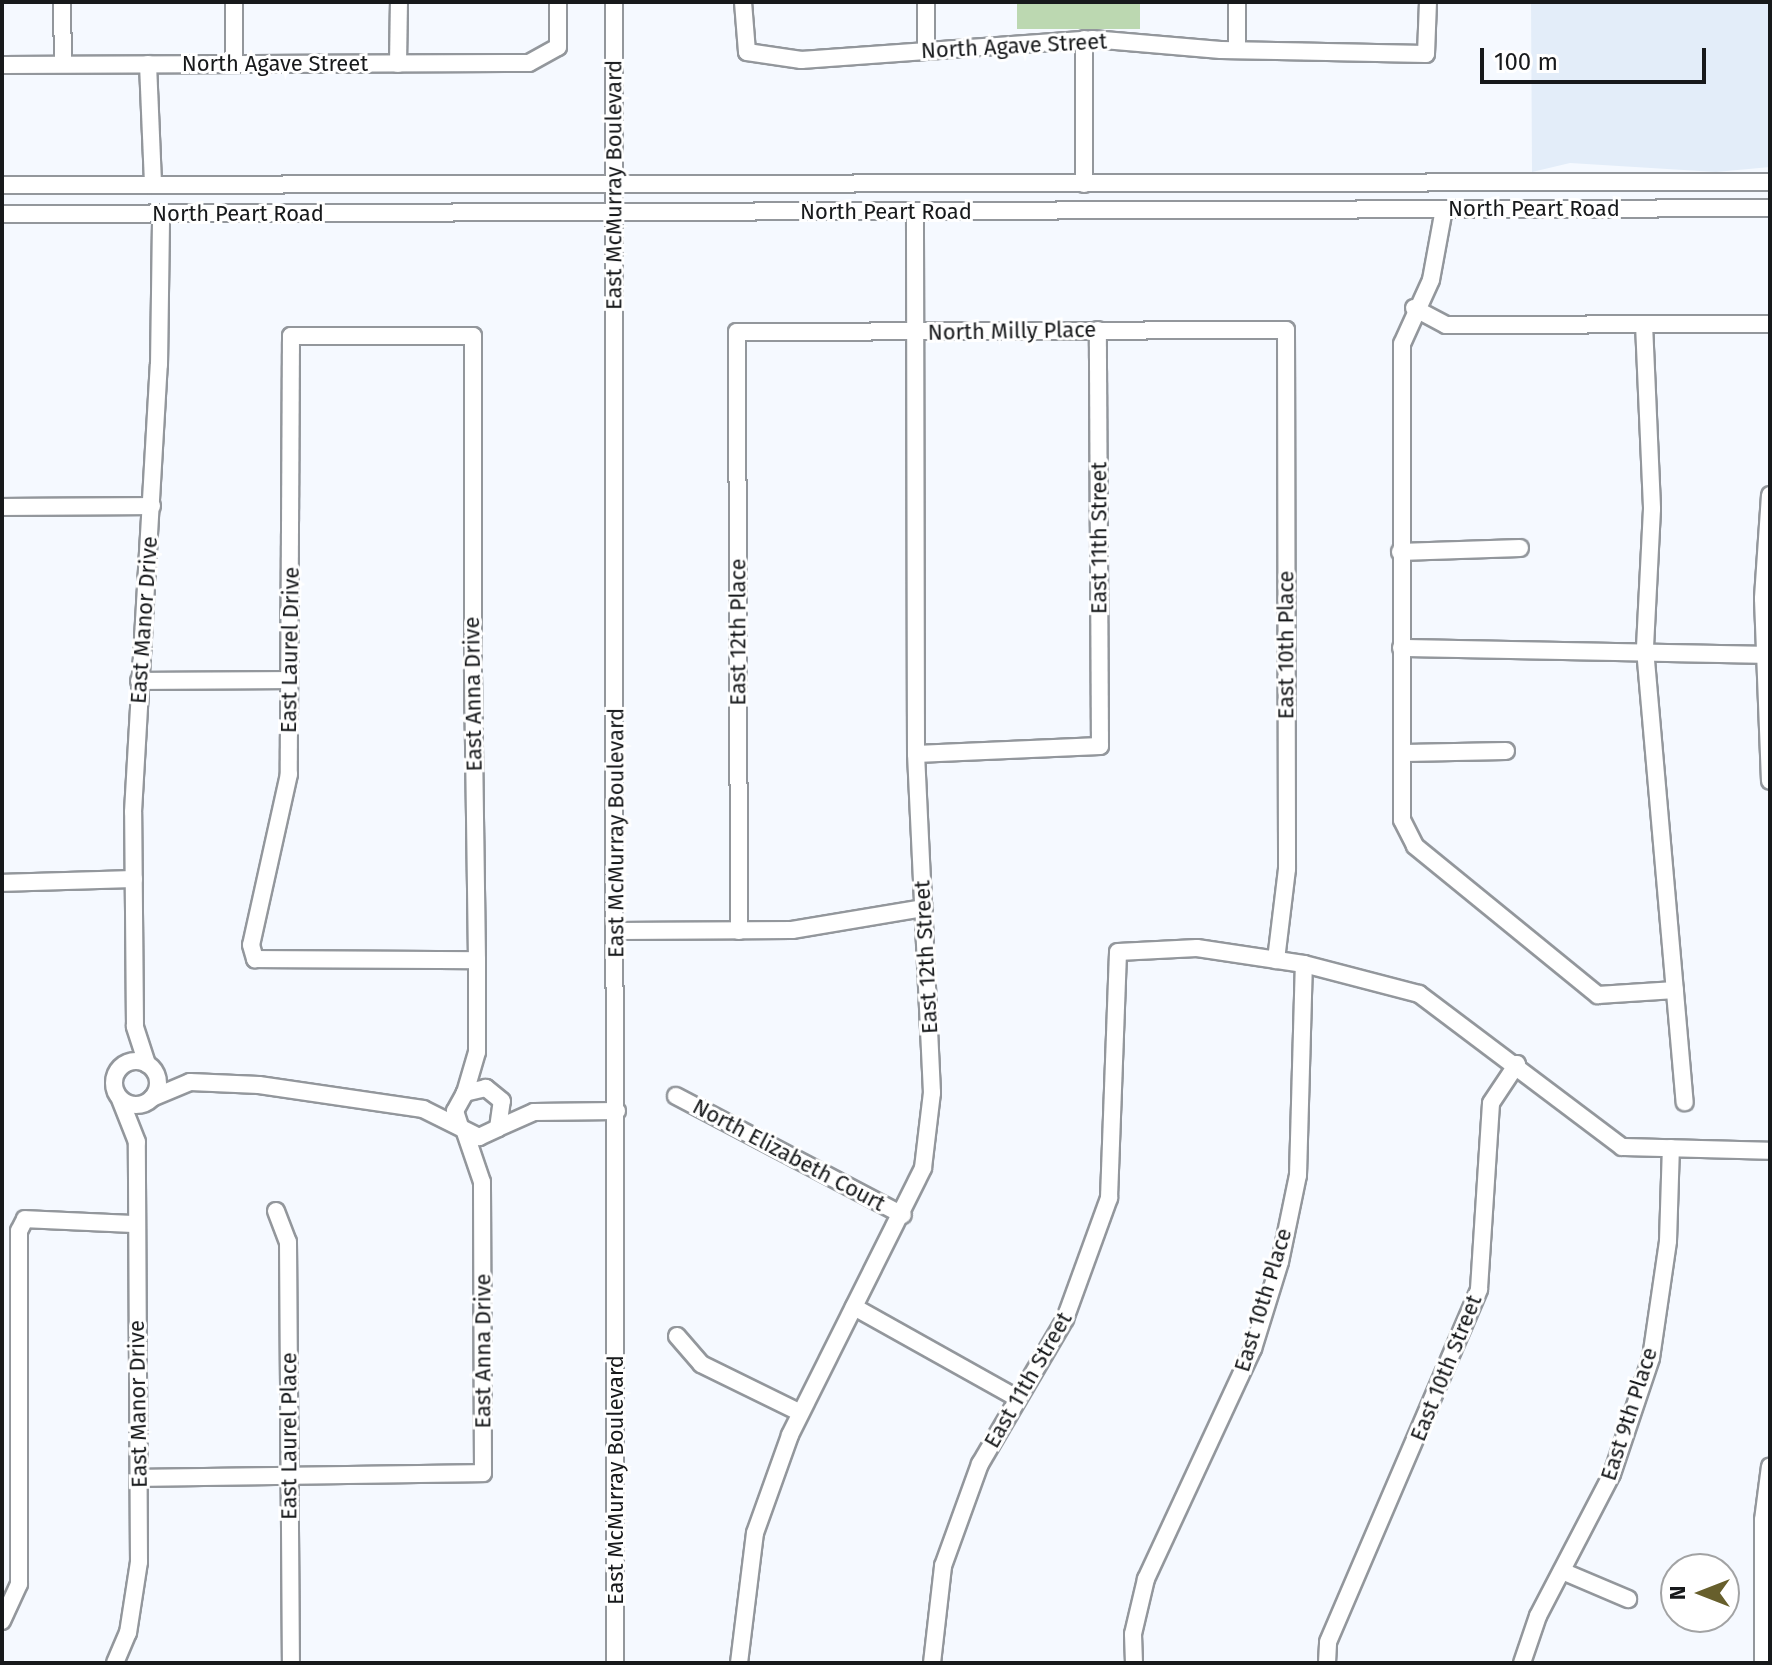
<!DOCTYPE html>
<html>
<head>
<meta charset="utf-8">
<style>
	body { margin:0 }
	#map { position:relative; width:1772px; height:1665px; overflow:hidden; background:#f5f9ff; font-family:"Fira Sans",sans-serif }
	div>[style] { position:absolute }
	.built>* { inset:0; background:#e3edf9 }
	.green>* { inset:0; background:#bcd8b1; transform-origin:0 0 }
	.roads { filter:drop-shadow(2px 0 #93979c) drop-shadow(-2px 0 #93979c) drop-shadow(0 2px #93979c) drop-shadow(0 -2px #93979c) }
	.minor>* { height:16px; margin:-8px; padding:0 8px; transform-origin:8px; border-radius:8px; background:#fff }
	.minor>.ring { margin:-8px; padding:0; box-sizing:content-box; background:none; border:16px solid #fff; border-radius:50% }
	span { translate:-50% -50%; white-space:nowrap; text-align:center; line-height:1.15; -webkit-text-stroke:6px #fff; paint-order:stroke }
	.street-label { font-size:22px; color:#17191b }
	.frame { position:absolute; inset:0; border:4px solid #17191b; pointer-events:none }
	.north { position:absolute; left:1660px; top:1553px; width:80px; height:80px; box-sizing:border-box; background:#fff; border:2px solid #a2a3a4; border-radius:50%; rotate:270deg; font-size:22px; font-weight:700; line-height:32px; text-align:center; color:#17191b }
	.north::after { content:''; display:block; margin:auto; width:28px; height:36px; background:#675f2c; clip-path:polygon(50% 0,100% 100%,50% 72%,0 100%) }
	.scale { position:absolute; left:1480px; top:48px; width:226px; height:36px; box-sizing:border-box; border:4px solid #17191b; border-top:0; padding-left:10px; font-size:24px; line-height:28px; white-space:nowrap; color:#17191b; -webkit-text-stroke:6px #fff; paint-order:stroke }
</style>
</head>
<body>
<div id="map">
	<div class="built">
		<div style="clip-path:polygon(1531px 2px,1770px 2px,1770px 167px,1716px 172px,1570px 163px,1532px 172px)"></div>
	</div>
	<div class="green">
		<div style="left:1017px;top:2px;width:123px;height:27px"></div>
	</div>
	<div class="roads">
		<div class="minor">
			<div style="left:62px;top:2px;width:62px;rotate:89.1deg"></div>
			<div style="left:614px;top:2px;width:1661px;rotate:89.97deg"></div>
			<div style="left:743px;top:2px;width:50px;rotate:85.4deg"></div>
			<div style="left:747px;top:52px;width:55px;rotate:8.4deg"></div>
			<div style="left:801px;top:60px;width:292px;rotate:-4.1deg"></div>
			<div style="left:1092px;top:39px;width:129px;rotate:4.9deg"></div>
			<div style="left:1221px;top:50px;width:205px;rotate:1.1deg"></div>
			<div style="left:1426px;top:54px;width:52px;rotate:-87.8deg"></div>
			<div style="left:926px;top:2px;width:48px;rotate:90deg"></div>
			<div style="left:1237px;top:2px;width:48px;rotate:90deg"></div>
			<div style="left:1084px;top:39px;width:145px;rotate:90deg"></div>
			<div style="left:148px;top:64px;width:121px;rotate:87.6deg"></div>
			<div style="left:234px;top:64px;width:62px;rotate:-90deg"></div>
			<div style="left:398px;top:64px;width:62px;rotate:-89.1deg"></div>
			<div style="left:2px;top:65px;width:527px;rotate:-0.22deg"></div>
			<div style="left:529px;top:63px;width:33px;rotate:-29deg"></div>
			<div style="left:558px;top:47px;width:45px;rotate:-90deg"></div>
			<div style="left:2px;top:185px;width:1768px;rotate:-0.1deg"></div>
			<div style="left:1444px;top:209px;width:72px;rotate:100.4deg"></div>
			<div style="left:1431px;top:280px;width:70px;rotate:114.4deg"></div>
			<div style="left:1402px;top:344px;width:476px;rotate:90deg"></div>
			<div style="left:1402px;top:820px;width:29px;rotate:63deg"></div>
			<div style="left:1415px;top:846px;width:236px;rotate:39.2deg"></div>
			<div style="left:1598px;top:995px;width:77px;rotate:-3.7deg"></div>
			<div style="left:2px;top:214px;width:1768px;rotate:-0.19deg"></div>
			<div style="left:1414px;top:308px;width:36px;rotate:28deg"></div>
			<div style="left:1446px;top:325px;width:324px;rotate:-0.2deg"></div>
			<div style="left:1644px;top:324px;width:185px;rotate:87.5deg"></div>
			<div style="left:1652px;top:509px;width:140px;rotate:92.9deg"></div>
			<div style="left:1645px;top:649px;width:455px;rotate:85deg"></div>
			<div style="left:1770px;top:495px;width:104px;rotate:93.9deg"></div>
			<div style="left:1763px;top:599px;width:182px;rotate:87.8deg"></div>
			<div style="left:2px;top:507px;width:150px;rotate:-0.4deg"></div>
			<div style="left:1400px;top:552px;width:120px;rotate:-1.9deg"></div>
			<div style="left:1401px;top:648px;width:363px;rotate:1.1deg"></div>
			<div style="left:139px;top:681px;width:151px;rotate:-0.4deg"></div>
			<div style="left:1402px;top:753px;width:104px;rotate:-1.1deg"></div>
			<div style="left:916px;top:754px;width:184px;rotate:-2.5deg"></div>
			<div style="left:1100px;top:746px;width:416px;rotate:-90.3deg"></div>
			<div style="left:2px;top:883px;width:132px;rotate:-1.7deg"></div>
			<div style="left:616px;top:931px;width:176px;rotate:-0.3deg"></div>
			<div style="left:792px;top:930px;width:134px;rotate:-9.5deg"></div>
			<div style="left:739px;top:931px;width:599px;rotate:-90.19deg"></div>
			<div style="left:737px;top:332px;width:549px;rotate:-0.21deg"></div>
			<div style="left:1286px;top:330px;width:539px;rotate:89.89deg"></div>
			<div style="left:1287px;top:869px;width:92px;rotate:96.9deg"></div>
			<div class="ring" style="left:114px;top:1061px;width:28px;height:28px"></div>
			<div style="left:147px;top:1064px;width:40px;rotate:-108deg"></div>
			<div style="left:135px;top:1026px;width:214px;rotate:-90.5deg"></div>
			<div style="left:133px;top:812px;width:448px;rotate:-86.7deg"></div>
			<div style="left:159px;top:365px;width:151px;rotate:-89.2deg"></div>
			<div style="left:465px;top:1093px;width:43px;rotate:-73.7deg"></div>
			<div style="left:477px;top:1052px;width:92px;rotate:-90deg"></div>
			<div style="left:477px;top:960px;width:292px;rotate:-90.8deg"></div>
			<div style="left:473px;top:668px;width:332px;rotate:-90deg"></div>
			<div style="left:473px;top:336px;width:182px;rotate:180deg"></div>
			<div style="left:291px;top:336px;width:438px;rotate:90.3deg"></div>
			<div style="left:289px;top:774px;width:175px;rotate:102.5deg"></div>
			<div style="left:251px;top:945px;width:15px;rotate:74deg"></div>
			<div style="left:255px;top:959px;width:222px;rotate:0.3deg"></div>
			<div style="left:676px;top:1096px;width:256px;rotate:27.7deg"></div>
			<div style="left:152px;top:1098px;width:41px;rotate:-22.8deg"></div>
			<div style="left:190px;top:1082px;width:69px;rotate:2.5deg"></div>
			<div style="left:259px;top:1085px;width:166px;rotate:8.3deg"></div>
			<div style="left:423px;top:1109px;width:63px;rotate:26.6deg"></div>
			<div style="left:479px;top:1137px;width:21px;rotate:-25deg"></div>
			<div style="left:498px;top:1128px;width:27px;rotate:-82deg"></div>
			<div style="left:502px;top:1101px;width:21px;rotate:-141deg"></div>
			<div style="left:486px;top:1088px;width:22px;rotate:167deg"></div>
			<div style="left:465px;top:1093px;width:21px;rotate:119deg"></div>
			<div style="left:455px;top:1111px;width:16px;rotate:72deg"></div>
			<div style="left:498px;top:1128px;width:39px;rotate:-24deg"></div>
			<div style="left:534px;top:1112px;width:83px;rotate:-0.7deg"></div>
			<div style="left:276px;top:1211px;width:33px;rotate:69deg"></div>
			<div style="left:288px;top:1242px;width:421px;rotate:89.6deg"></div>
			<div style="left:854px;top:1307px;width:187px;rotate:29.2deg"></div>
			<div style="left:677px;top:1336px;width:37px;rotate:49deg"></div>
			<div style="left:701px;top:1364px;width:111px;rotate:26.1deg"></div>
			<div style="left:140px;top:1478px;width:343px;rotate:-0.8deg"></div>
			<div style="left:483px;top:1473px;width:291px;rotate:-90.2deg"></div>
			<div style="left:482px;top:1182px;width:53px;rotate:-108.8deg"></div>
			<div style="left:1562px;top:1571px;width:72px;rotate:23deg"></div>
			<div style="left:2px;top:1621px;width:41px;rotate:-65.3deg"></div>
			<div style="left:19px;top:1584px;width:353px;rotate:-90deg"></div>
			<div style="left:19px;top:1231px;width:13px;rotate:-63deg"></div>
			<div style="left:25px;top:1219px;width:111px;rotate:2.6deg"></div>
			<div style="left:115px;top:1663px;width:33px;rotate:-67deg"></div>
			<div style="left:128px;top:1633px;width:72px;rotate:-81.2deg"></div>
			<div style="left:139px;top:1562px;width:420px;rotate:-90.3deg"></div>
			<div style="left:137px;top:1142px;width:46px;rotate:-111.6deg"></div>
			<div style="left:739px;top:1663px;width:131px;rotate:-83deg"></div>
			<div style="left:755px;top:1533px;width:104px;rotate:-70.3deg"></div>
			<div style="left:790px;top:1435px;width:298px;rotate:-63.5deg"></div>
			<div style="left:923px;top:1168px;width:76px;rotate:-83.2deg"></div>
			<div style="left:932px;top:1093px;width:339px;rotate:-92.7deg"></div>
			<div style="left:916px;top:754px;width:542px;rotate:-90.11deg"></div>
			<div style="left:932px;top:1663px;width:98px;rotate:-83.5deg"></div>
			<div style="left:943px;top:1566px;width:109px;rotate:-70.1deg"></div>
			<div style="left:980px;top:1464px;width:168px;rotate:-59.6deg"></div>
			<div style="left:1065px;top:1319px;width:129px;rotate:-70deg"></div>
			<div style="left:1109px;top:1198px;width:246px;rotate:-87.9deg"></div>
			<div style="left:1118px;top:952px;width:79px;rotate:-2.9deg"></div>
			<div style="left:1197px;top:948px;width:108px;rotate:8.5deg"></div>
			<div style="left:1304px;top:964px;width:119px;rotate:14.6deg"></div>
			<div style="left:1419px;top:994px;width:254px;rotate:37deg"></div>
			<div style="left:1622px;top:1147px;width:148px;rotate:1.5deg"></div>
			<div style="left:1134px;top:1663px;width:29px;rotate:-92deg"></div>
			<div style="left:1133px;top:1634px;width:57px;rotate:-76.7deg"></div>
			<div style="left:1146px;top:1579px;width:254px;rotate:-65.1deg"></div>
			<div style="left:1253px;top:1349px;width:91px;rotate:-72.8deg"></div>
			<div style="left:1280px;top:1262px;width:89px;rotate:-78.3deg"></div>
			<div style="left:1298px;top:1175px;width:211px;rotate:-88.4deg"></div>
			<div style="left:1327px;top:1663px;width:21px;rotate:-87deg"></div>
			<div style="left:1328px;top:1642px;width:384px;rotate:-66.8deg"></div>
			<div style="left:1479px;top:1289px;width:186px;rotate:-86.3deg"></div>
			<div style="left:1491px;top:1103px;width:47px;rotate:-56.3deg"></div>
			<div style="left:1522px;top:1663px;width:50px;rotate:-71.2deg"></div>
			<div style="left:1538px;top:1616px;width:160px;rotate:-62.5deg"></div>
			<div style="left:1612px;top:1474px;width:122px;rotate:-71.4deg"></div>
			<div style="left:1651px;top:1358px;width:118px;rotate:-81.7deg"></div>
			<div style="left:1668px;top:1241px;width:93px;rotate:-88.2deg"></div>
			<div style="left:1763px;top:1663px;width:143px;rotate:-90deg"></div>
			<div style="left:1763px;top:1520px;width:54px;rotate:-82.6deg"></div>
		</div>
	</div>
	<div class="street-label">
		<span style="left:1014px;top:46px;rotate:-3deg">North Agave Street</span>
		<span style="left:275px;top:64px">North Agave Street</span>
		<span style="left:614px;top:185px;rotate:-90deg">East McMurray Boulevard</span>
		<span style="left:1534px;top:209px">North Peart Road</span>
		<span style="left:886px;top:212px">North Peart Road</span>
		<span style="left:238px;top:214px">North Peart Road</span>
		<span style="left:1012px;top:331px;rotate:-1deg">North Milly Place</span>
		<span style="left:1099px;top:538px;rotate:-90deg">East 11th Street</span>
		<span style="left:144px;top:620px;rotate:-86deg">East Manor Drive</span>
		<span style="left:738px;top:632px;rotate:-90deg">East 12th Place</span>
		<span style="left:1286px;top:645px;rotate:-90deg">East 10th Place</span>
		<span style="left:290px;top:650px;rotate:-89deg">East Laurel Drive</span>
		<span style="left:473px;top:694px;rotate:-91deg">East Anna Drive</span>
		<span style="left:616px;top:833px;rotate:-90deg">East McMurray Boulevard</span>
		<span style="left:926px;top:957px;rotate:-93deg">East 12th Street</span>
		<span style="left:789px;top:1155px;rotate:28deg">North Elizabeth Court</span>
		<span style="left:1263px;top:1300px;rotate:-73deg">East 10th Place</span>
		<span style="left:483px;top:1351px;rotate:-90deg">East Anna Drive</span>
		<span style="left:1446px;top:1368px;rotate:-68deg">East 10th Street</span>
		<span style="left:1028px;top:1380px;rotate:-60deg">East 11th Street</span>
		<span style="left:138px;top:1404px;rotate:-91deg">East Manor Drive</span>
		<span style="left:1629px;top:1414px;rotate:-72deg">East 9th Place</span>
		<span style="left:289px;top:1436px;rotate:-90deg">East Laurel Place</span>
		<span style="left:616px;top:1480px;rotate:-90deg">East McMurray Boulevard</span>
	</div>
	<div class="frame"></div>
	<div class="north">N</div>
	<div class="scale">100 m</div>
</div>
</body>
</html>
